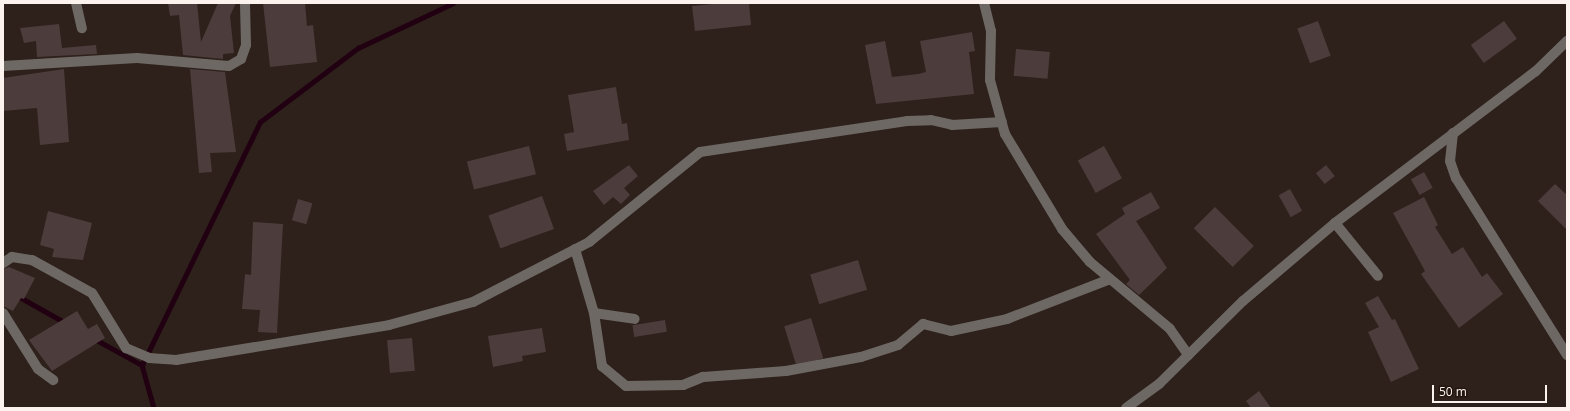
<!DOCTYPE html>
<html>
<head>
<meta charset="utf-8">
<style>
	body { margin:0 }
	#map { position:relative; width:1570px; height:411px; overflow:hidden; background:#2e201a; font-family:"Open Sans",sans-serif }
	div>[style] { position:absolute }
	.stream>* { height:4.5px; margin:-2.25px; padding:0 2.25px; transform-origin:2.25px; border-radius:2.25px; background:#210012 }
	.building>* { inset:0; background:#4c3c3c; transform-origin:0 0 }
	.minor>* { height:10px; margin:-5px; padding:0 5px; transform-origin:5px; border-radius:5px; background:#6d6863 }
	span { translate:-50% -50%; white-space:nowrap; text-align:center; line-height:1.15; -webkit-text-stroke:3px #241711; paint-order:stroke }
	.frame { position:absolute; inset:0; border:4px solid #fcf3ee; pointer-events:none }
	.scale { position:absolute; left:1432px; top:385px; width:115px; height:18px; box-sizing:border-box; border:2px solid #fcf3ee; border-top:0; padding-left:5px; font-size:12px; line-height:14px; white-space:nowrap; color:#fcf3ee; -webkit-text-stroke:3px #241711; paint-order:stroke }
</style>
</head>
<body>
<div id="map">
	<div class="stream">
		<div style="left:18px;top:296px;width:55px;rotate:29.4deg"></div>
		<div style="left:95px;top:339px;width:54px;rotate:29deg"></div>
		<div style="left:142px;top:365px;width:45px;rotate:74.4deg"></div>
		<div style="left:142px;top:365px;width:270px;rotate:-64.1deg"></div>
		<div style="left:260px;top:122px;width:123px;rotate:-37.1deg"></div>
		<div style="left:358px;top:48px;width:105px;rotate:-25.3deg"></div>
	</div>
	<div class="building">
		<div style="clip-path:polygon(168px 3px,197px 3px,201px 42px,218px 3px,236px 3px,230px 16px,234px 53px,223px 54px,223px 59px,183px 55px,179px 15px,170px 16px)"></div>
		<div style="clip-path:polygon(263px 3px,305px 3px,307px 26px,313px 25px,317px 62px,270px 67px)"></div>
		<div style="clip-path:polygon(724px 3px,749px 3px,751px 25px,695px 31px,692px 6px)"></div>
		<div style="left:1318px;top:21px;width:37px;height:22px;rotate:70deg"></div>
		<div style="left:1504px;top:21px;width:22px;height:41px;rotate:54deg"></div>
		<div style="clip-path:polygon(59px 24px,62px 48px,96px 45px,97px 54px,37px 57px,36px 41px,24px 43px,20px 28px)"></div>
		<div style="clip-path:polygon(972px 32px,975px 51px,969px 52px,974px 94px,876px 104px,865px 45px,885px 41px,892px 77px,918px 74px,926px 72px,920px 41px)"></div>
		<div style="left:1016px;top:49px;width:34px;height:27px;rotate:5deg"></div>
		<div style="clip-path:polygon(64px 69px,69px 142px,40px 145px,37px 108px,3px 111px,3px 78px)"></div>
		<div style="clip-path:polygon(190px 69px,225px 72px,236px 152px,210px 153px,212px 172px,199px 173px)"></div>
		<div style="clip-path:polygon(616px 87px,622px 124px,627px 123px,629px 140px,567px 151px,564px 134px,574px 132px,568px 95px)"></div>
		<div style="left:529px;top:146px;width:29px;height:64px;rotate:76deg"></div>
		<div style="left:1104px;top:146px;width:37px;height:30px;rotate:61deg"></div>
		<div style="clip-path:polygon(629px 165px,638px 176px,624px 188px,630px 195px,621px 204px,613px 197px,604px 205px,593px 191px)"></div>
		<div style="left:1326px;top:165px;width:14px;height:13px;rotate:51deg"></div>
		<div style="left:1424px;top:172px;width:18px;height:15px;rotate:61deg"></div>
		<div style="clip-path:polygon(1555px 184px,1567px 195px,1567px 230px,1538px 201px)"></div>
		<div style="left:1290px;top:189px;width:25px;height:13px;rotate:61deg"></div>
		<div style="clip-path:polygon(1151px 192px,1160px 208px,1136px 221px,1167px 268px,1139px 295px,1126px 284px,1130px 280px,1096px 234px,1125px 214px,1122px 208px)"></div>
		<div style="left:542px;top:196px;width:35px;height:57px;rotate:70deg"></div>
		<div style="clip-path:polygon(1424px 197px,1438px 225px,1435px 227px,1452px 254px,1463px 247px,1482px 277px,1487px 273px,1503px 294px,1459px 328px,1421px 274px,1425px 271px,1393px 213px)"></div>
		<div style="left:298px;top:199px;width:15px;height:22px;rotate:16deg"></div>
		<div style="left:1215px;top:207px;width:55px;height:30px;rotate:45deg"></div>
		<div style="clip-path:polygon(48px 211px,92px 223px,83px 260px,52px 257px,54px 249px,40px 245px)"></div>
		<div style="clip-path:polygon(253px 222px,283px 224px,277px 333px,258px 332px,260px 310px,242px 309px,245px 274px,251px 275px)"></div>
		<div style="left:858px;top:260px;width:31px;height:50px;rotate:73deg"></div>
		<div style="clip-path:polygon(9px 267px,35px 278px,24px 299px,21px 298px,13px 311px,3px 306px,3px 269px)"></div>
		<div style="clip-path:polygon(1378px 296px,1392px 320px,1395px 319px,1419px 369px,1391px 382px,1368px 332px,1379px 327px,1365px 303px)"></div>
		<div style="clip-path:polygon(77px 311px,88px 329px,97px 324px,105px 338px,52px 371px,29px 340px)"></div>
		<div style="left:811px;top:318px;width:42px;height:28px;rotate:73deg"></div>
		<div style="left:665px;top:320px;width:12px;height:33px;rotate:81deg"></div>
		<div style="clip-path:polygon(542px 328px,546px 352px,522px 356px,523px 361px,493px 367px,488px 336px)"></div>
		<div style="left:412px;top:338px;width:33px;height:25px;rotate:85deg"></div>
		<div style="clip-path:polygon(1259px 391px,1271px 408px,1251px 408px,1246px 401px)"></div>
	</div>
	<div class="minor">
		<div style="left:76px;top:3px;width:26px;rotate:77deg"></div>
		<div style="left:984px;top:3px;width:29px;rotate:76deg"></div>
		<div style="left:991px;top:31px;width:49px;rotate:91.2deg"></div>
		<div style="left:990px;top:80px;width:56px;rotate:74.5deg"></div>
		<div style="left:1005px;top:134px;width:111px;rotate:59deg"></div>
		<div style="left:1062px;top:229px;width:43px;rotate:49.7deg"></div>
		<div style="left:1090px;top:262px;width:104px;rotate:39.9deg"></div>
		<div style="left:1170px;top:329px;width:32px;rotate:55deg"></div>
		<div style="left:3px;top:66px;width:134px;rotate:-3.4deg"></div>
		<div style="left:137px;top:58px;width:92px;rotate:5deg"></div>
		<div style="left:229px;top:66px;width:14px;rotate:-30deg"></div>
		<div style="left:241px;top:59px;width:15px;rotate:-70deg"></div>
		<div style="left:246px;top:45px;width:42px;rotate:-91.4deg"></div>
		<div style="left:1453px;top:133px;width:28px;rotate:96deg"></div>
		<div style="left:1450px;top:161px;width:18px;rotate:71deg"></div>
		<div style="left:1456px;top:178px;width:209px;rotate:57.9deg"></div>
		<div style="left:1335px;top:223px;width:68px;rotate:50.9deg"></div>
		<div style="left:575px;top:249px;width:67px;rotate:73.5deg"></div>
		<div style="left:594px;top:313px;width:41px;rotate:8.3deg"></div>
		<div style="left:3px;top:263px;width:11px;rotate:-34deg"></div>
		<div style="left:12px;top:257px;width:20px;rotate:9deg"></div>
		<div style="left:32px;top:260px;width:68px;rotate:28.8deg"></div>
		<div style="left:92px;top:293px;width:65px;rotate:58.3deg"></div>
		<div style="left:126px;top:348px;width:25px;rotate:23deg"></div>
		<div style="left:149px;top:358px;width:27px;rotate:4deg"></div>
		<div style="left:176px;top:360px;width:216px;rotate:-9.3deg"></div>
		<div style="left:389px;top:325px;width:87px;rotate:-15.3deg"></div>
		<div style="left:473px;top:302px;width:131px;rotate:-27.3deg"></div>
		<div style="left:589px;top:242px;width:143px;rotate:-39deg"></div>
		<div style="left:700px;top:152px;width:209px;rotate:-8.5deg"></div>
		<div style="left:907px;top:121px;width:24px;rotate:-2deg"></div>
		<div style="left:931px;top:120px;width:22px;rotate:13deg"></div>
		<div style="left:952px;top:125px;width:50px;rotate:-3.4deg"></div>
		<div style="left:3px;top:313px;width:66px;rotate:58deg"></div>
		<div style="left:38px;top:369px;width:19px;rotate:36deg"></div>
		<div style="left:594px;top:313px;width:54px;rotate:81.4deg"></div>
		<div style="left:602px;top:366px;width:31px;rotate:40deg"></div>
		<div style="left:626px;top:386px;width:57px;rotate:-1deg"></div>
		<div style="left:683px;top:385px;width:22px;rotate:-22deg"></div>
		<div style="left:703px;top:377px;width:83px;rotate:-4.1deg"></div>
		<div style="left:786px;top:371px;width:76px;rotate:-10.6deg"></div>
		<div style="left:861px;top:357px;width:39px;rotate:-18deg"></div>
		<div style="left:898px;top:345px;width:33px;rotate:-40deg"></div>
		<div style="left:923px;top:324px;width:29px;rotate:14deg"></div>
		<div style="left:951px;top:331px;width:57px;rotate:-12.1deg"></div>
		<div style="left:1007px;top:319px;width:110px;rotate:-21.2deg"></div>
		<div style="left:1126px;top:408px;width:41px;rotate:-36deg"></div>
		<div style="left:1159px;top:384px;width:118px;rotate:-44.7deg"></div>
		<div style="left:1243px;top:301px;width:121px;rotate:-40.3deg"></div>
		<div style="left:1335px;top:223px;width:251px;rotate:-37.1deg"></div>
		<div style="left:1535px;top:72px;width:45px;rotate:-44.1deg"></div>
	</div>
	<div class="frame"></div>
	<div class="scale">50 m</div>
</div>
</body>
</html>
